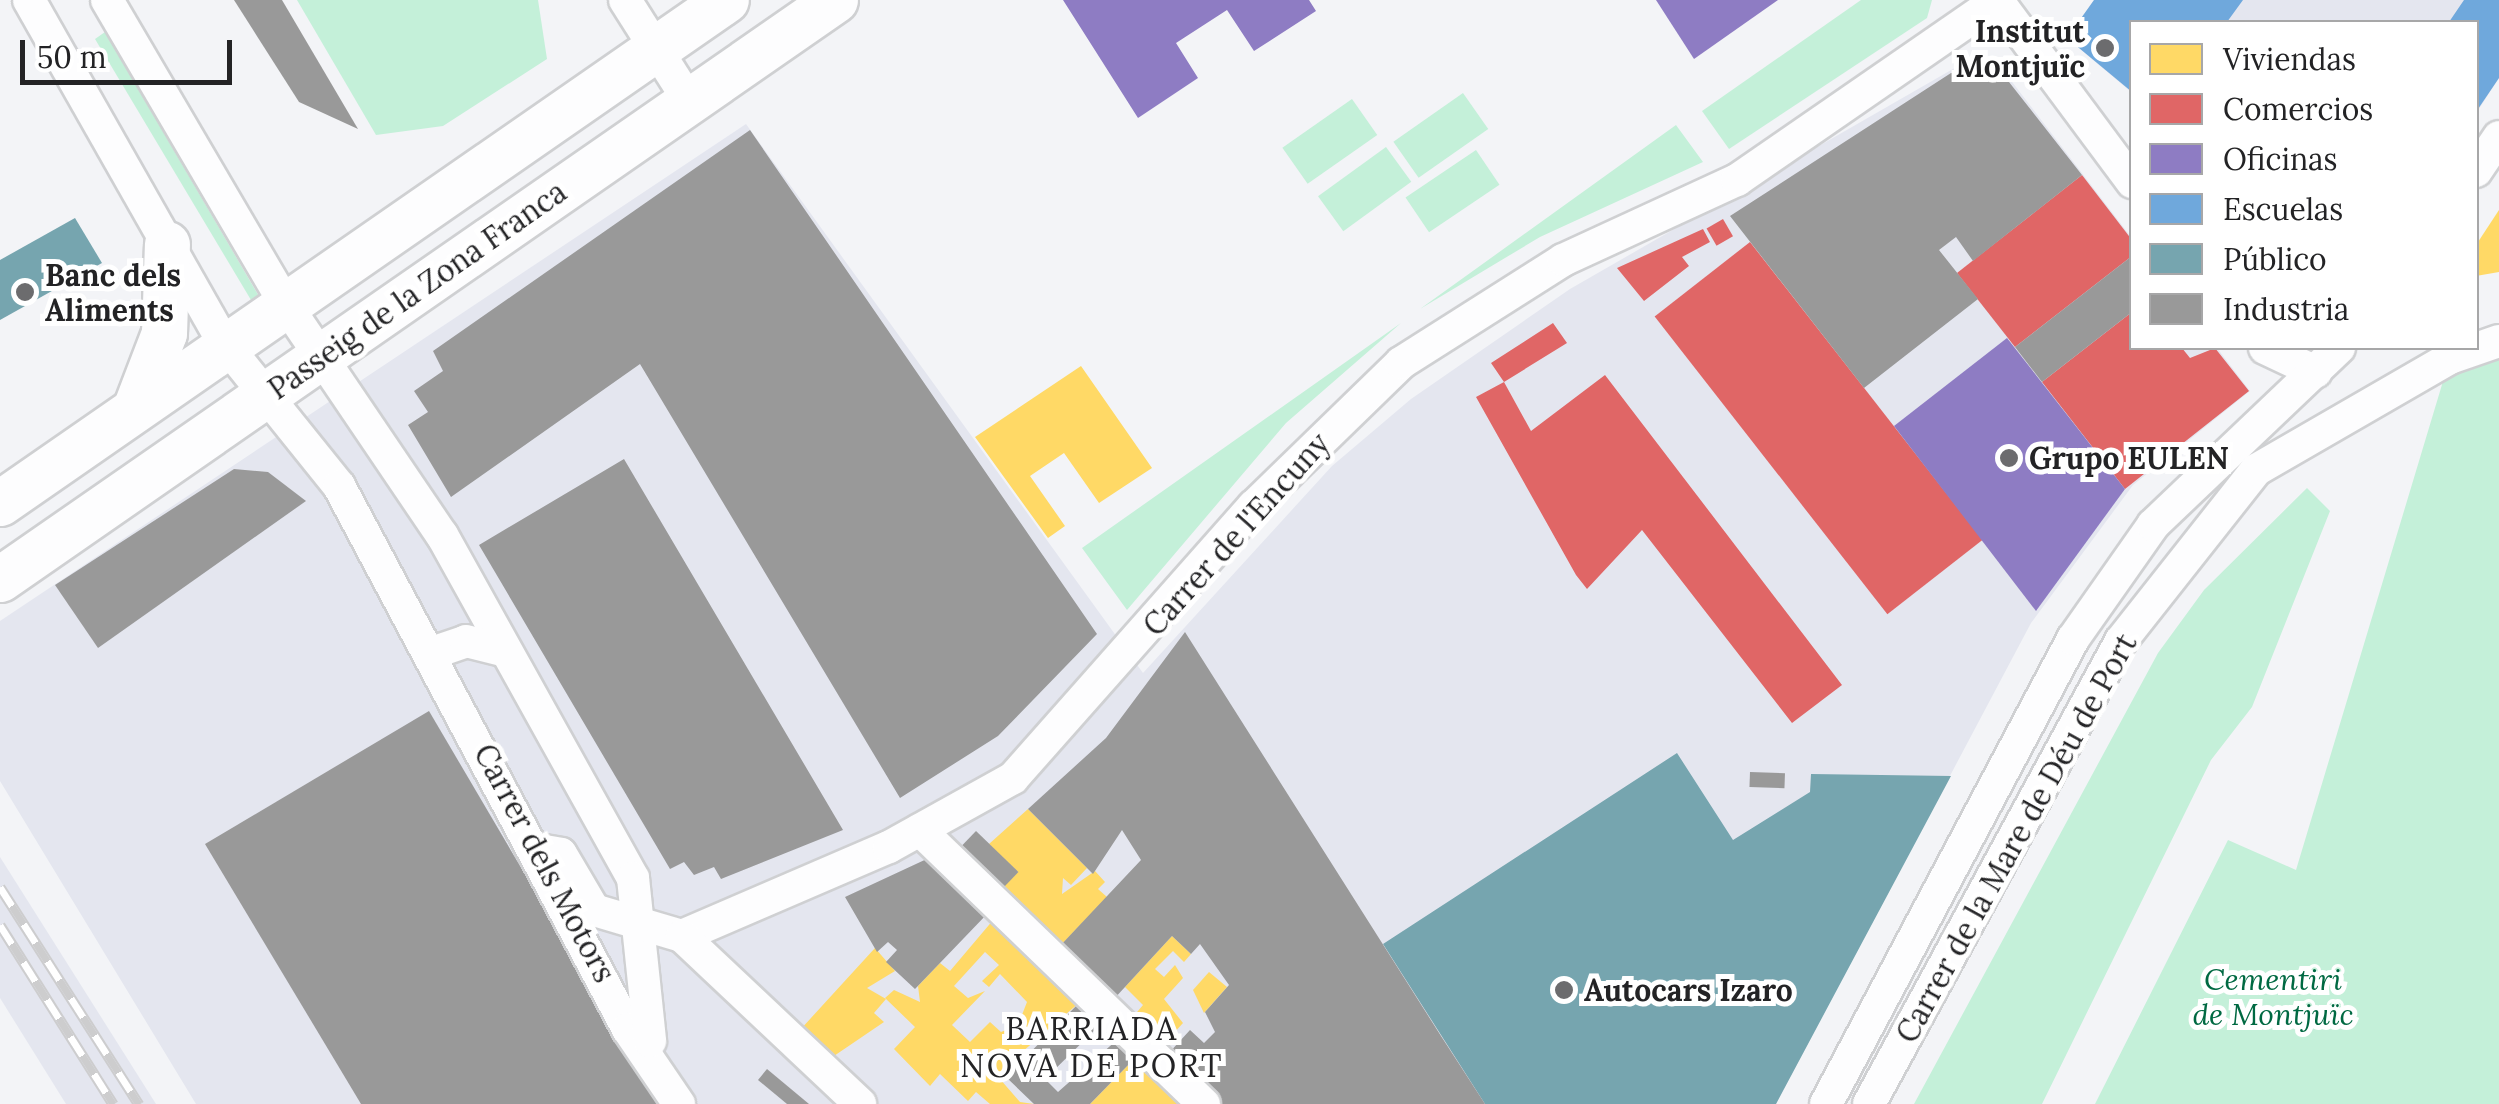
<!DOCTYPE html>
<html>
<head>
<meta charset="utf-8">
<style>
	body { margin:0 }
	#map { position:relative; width:2499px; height:1104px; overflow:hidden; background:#f3f4f7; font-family:Lora,serif }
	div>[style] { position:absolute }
	.built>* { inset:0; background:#e4e6ef }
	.green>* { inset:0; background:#c4f0d9; transform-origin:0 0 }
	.homes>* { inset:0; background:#ffd966 }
	.shops>* { inset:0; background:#e06666; transform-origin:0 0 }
	.offices>* { inset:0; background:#8e7cc3 }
	.schools>* { inset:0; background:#6fa8dc }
	.public>* { inset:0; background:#76a5af }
	.industry>* { inset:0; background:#999; transform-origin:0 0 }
	.roads { filter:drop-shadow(2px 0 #cfd0d2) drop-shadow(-2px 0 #cfd0d2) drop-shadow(0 2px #cfd0d2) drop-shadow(0 -2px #cfd0d2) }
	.street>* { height:32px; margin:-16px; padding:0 16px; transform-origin:16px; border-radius:16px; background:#fdfdfe }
	.secondary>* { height:45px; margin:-22.5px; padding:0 22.5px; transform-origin:22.5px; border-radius:22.5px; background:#fdfdfe }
	.rail>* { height:11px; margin-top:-5.5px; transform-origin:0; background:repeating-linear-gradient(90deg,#fff 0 22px,#cdcdce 0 44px); box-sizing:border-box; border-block:2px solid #cdcdce }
	.dots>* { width:28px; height:28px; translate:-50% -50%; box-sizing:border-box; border:5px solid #fff; border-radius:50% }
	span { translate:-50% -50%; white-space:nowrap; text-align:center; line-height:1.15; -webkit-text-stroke:10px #fff; paint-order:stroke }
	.poi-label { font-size:30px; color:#232325; font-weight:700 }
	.right { translate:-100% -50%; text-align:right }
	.left { translate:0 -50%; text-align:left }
	.street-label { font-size:30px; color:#232325 }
	.park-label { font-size:30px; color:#006942; font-style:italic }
	.neighbourhood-label { font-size:32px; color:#232325; letter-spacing:2.5px }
	.legend { position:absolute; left:2129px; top:20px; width:350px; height:330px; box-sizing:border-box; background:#fff; border:2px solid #a7a7a8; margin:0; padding:12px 18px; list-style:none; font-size:30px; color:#232325 }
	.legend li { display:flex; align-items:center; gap:20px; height:50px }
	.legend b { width:50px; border:2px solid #a7a7a8 }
	.scale { position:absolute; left:20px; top:40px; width:212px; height:45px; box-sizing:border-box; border:5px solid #232325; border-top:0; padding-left:12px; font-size:30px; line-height:35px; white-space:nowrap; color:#232325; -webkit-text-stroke:8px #fff; paint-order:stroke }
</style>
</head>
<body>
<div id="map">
	<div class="built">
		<div style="clip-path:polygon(2094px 0,2499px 0,2499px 78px,2477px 112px,2476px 22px,2132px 22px,2131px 92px,2067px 38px)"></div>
		<div style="clip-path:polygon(1979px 54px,2009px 78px,2131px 237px,2132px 348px,2217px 348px,2250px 391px,2133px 485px,2031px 623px,1776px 1104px,196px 1104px,0 781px,0 621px,746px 124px,1143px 673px,1332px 466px,1411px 399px,1570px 289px)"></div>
		<div style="clip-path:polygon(0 857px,156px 1104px,66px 1104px,0 998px)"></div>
	</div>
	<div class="green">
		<div style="clip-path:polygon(297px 0,538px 0,547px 59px,443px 126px,376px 135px)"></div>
		<div style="clip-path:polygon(1861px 0,1932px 0,1927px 18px,1729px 149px,1702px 111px)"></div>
		<div style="clip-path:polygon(105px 32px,260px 298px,254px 305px,95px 39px)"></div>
		<div style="left:1463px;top:93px;width:44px;height:85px;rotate:55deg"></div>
		<div style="left:1352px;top:99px;width:44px;height:85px;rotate:55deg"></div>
		<div style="clip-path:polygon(1676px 125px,1703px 162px,1540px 237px,1420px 309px)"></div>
		<div style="left:1386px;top:147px;width:43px;height:84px;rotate:54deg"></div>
		<div style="left:1476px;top:150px;width:42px;height:85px;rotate:56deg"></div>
		<div style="clip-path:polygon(1401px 323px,1286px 423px,1127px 610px,1082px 548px)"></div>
		<div style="clip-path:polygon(2499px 341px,2499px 1104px,2095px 1104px,2228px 840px,2296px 870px,2450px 358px)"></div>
		<div style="clip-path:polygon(2307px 488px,2330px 511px,2252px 707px,2211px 760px,2042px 1104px,1914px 1104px,2158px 653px,2204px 590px)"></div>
	</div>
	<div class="homes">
		<div style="clip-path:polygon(2499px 210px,2499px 272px,2476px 276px,2476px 245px)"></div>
		<div style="clip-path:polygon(1081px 366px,1152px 468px,1099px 503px,1064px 453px,1030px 476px,1065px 526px,1048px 538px,975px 437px)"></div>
		<div style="clip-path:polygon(1028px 809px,1087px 868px,1071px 885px,1063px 878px,1062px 894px,1095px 871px,1105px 882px,1098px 889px,1107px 897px,1059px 947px,1000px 890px,1018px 872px,989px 844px)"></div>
		<div style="clip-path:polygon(evenodd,994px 919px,1080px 1002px,1014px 1059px,1006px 1077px,986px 1063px,1020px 1102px,1034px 1104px,990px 1104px,976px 1092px,968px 1101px,940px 1074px,930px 1086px,894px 1049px,915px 1027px,885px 998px,894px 990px,920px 1002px,918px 986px,940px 963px,950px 971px,994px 919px,985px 952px,999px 965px,982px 981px,989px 987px,1000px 974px,1027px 1002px,1018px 1025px,1001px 1032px,990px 1022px,970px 1042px,952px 1025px,985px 991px,968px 998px,954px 986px,985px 952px)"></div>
		<div style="clip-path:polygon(1172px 936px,1191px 954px,1184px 962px,1173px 951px,1155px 969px,1164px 977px,1175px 965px,1183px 978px,1164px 999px,1183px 1023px,1161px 1047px,1132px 1018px,1143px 1005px,1125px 987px)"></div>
		<div style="clip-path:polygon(875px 948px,895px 971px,867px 988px,886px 999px,874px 1013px,884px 1022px,831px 1058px,800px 1030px)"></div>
		<div style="clip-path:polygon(1209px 972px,1227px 987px,1204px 1013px,1193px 990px)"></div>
		<div style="clip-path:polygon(1136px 1057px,1184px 1104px,1090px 1104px)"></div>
	</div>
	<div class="shops">
		<div style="clip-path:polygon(2082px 175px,2132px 240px,2132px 256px,2015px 347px,1957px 273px)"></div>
		<div style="left:1723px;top:219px;width:20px;height:19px;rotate:60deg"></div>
		<div style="clip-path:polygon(1703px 229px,1710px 242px,1682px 257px,1689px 266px,1644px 301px,1617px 268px)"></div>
		<div style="left:1750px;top:242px;width:378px;height:121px;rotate:52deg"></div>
		<div style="clip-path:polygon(2132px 312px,2132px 348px,2182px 348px,2190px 358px,2215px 348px,2249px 391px,2125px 489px,2042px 382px)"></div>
		<div style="clip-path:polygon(1553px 323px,1567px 343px,1504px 382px,1531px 431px,1605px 375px,1842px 685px,1792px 723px,1642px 530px,1587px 589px,1576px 575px,1476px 397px,1504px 382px,1491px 363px)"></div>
	</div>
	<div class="offices">
		<div style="clip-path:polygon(1063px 0,1309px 0,1316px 11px,1254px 51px,1227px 10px,1176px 43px,1198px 78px,1138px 118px)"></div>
		<div style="clip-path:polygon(1656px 0,1778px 0,1694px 59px)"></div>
		<div style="clip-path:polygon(2007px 338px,2125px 489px,2036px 611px,1894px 426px)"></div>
	</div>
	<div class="schools">
		<div style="clip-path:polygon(2094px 0,2243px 0,2227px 22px,2132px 22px,2132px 92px,2067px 38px)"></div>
		<div style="clip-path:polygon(2464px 0,2499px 0,2499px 78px,2476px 112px,2476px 22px,2449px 22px)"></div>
	</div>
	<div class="public">
		<div style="clip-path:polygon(75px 218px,102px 263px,0 320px,0 260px)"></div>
		<div style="clip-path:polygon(1677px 753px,1733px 840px,1810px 792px,1811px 774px,1951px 776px,1776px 1104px,1485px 1104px,1383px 944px)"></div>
	</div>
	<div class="industry">
		<div style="clip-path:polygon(234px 0,282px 0,358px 129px,299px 102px)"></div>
		<div style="clip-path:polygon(1951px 73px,2009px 82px,2082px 175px,1973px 261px,1956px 237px,1939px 250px,1978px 299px,1864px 388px,1730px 216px)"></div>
		<div style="clip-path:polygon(750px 130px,1097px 634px,998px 736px,900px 798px,640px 364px,451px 497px,408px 425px,428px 412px,414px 391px,443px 371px,433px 351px)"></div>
		<div style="clip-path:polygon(2132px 256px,2132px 312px,2042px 382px,2015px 347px)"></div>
		<div style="clip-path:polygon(624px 459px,843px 830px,721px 879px,714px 867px,694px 875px,684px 862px,670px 869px,479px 545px)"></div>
		<div style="clip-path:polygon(234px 469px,268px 472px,306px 501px,98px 648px,55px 585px)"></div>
		<div style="clip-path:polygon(1185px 632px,1441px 1036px,1485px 1104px,1220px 1104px,1168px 1054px,1190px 1030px,1204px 1043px,1215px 1032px,1205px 1012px,1229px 985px,1200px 944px,1191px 954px,1172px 936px,1113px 1000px,1059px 947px,1141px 860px,1122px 830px,1093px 874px,1028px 809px,1106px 738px)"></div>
		<div style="clip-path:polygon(429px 711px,660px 1104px,361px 1104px,205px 844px)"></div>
		<div style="left:1750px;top:772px;width:35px;height:15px;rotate:2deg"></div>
		<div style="left:976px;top:831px;width:59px;height:26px;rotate:44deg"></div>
		<div style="clip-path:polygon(931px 857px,988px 913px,915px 989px,886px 962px,897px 950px,888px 942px,877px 952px,845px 897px)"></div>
		<div style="clip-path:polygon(1080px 1002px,1102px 1023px,1045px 1079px,1058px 1092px,1118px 1039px,1136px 1057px,1090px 1104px,1034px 1104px,1006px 1077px)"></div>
		<div style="clip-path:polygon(767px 1069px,809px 1104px,787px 1104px,758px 1080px)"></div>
	</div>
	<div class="roads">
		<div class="street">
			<div style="left:29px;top:0;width:395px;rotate:60.4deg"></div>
			<div style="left:224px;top:343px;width:184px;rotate:51.2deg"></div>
			<div style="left:339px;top:486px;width:615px;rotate:61.98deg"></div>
			<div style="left:628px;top:1029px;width:91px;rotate:55.8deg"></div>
			<div style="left:107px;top:0;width:354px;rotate:59.6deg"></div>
			<div style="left:286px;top:305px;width:278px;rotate:55.9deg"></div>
			<div style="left:442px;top:535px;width:393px;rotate:60.9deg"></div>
			<div style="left:633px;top:878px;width:164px;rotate:84deg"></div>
			<div style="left:625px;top:0;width:120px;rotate:57.6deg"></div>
			<div style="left:1997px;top:0;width:227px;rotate:53.4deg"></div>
			<div style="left:2476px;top:171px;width:41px;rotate:-55.9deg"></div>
			<div style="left:2265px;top:348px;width:56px;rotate:25.2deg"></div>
			<div style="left:432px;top:653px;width:36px;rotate:-19deg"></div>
			<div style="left:466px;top:641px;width:36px;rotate:14deg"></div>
			<div style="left:920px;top:830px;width:395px;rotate:44deg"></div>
			<div style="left:539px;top:850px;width:22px;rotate:10deg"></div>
			<div style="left:561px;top:854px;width:65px;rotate:59.5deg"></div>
			<div style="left:594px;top:910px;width:92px;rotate:16.5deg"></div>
			<div style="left:682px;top:936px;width:225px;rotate:-23.3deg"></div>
			<div style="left:889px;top:847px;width:142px;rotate:-29.1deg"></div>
			<div style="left:1013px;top:778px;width:363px;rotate:-48.5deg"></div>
			<div style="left:1254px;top:506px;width:205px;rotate:-44.2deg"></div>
			<div style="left:1401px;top:363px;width:192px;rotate:-32.4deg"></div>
			<div style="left:1563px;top:260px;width:192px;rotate:-24.7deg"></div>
			<div style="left:1737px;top:180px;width:317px;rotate:-34.6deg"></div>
			<div style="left:682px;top:936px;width:245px;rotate:43.3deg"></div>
			<div style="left:1826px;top:1104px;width:527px;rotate:-62.02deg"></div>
			<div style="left:2073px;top:639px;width:139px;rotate:-54.9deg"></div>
			<div style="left:2153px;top:525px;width:257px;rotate:-43.6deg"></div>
			<div style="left:1869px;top:1104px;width:527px;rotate:-61.44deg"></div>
			<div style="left:2121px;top:641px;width:218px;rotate:-51.7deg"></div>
			<div style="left:2256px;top:470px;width:224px;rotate:-30deg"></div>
			<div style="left:2450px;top:358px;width:52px;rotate:-19.1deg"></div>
		</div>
		<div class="secondary">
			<div style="left:136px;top:406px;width:78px;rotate:-69deg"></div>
			<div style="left:164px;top:333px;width:89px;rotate:-88.1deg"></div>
			<div style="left:0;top:503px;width:883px;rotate:-34.72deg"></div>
			<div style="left:0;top:579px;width:1016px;rotate:-34.74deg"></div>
		</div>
	</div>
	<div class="rail">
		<div style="left:0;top:887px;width:258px;rotate:57.4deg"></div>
		<div style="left:0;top:925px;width:212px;rotate:57.7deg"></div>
	</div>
	<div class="dots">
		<div style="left:2105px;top:48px;background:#6c6c6e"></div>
		<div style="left:25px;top:292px;background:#6c6c6e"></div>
		<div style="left:2009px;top:458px;background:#6c6c6e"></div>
		<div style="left:1564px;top:990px;background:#6c6c6e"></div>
	</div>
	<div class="poi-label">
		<span class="right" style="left:2085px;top:48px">Institut<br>Montjuïc</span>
		<span class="left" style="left:45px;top:292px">Banc dels<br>Aliments</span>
		<span class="left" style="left:2029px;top:458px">Grupo EULEN</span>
		<span class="left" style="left:1584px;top:990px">Autocars Izaro</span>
	</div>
	<div class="street-label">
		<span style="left:417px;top:290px;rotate:-35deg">Passeig de la Zona Franca</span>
		<span style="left:1236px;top:534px;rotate:-48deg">Carrer de l'Encuny</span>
		<span style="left:2016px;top:838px;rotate:-61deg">Carrer de la Mare de Déu de Port</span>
		<span style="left:545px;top:863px;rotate:62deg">Carrer dels Motors</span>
	</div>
	<div class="park-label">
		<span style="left:2273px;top:996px">Cementiri<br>de Montjuïc</span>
	</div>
	<div class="neighbourhood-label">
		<span style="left:1092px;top:1048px">BARRIADA<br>NOVA DE PORT</span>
	</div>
	<ul class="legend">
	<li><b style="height:28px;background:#ffd966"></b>Viviendas</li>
	<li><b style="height:28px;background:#e06666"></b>Comercios</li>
	<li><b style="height:28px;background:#8e7cc3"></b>Oficinas</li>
	<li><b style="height:28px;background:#6fa8dc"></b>Escuelas</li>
	<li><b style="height:28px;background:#76a5af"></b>Público</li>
	<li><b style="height:28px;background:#999"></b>Industria</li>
	</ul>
	<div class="scale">50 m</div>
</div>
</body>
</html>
